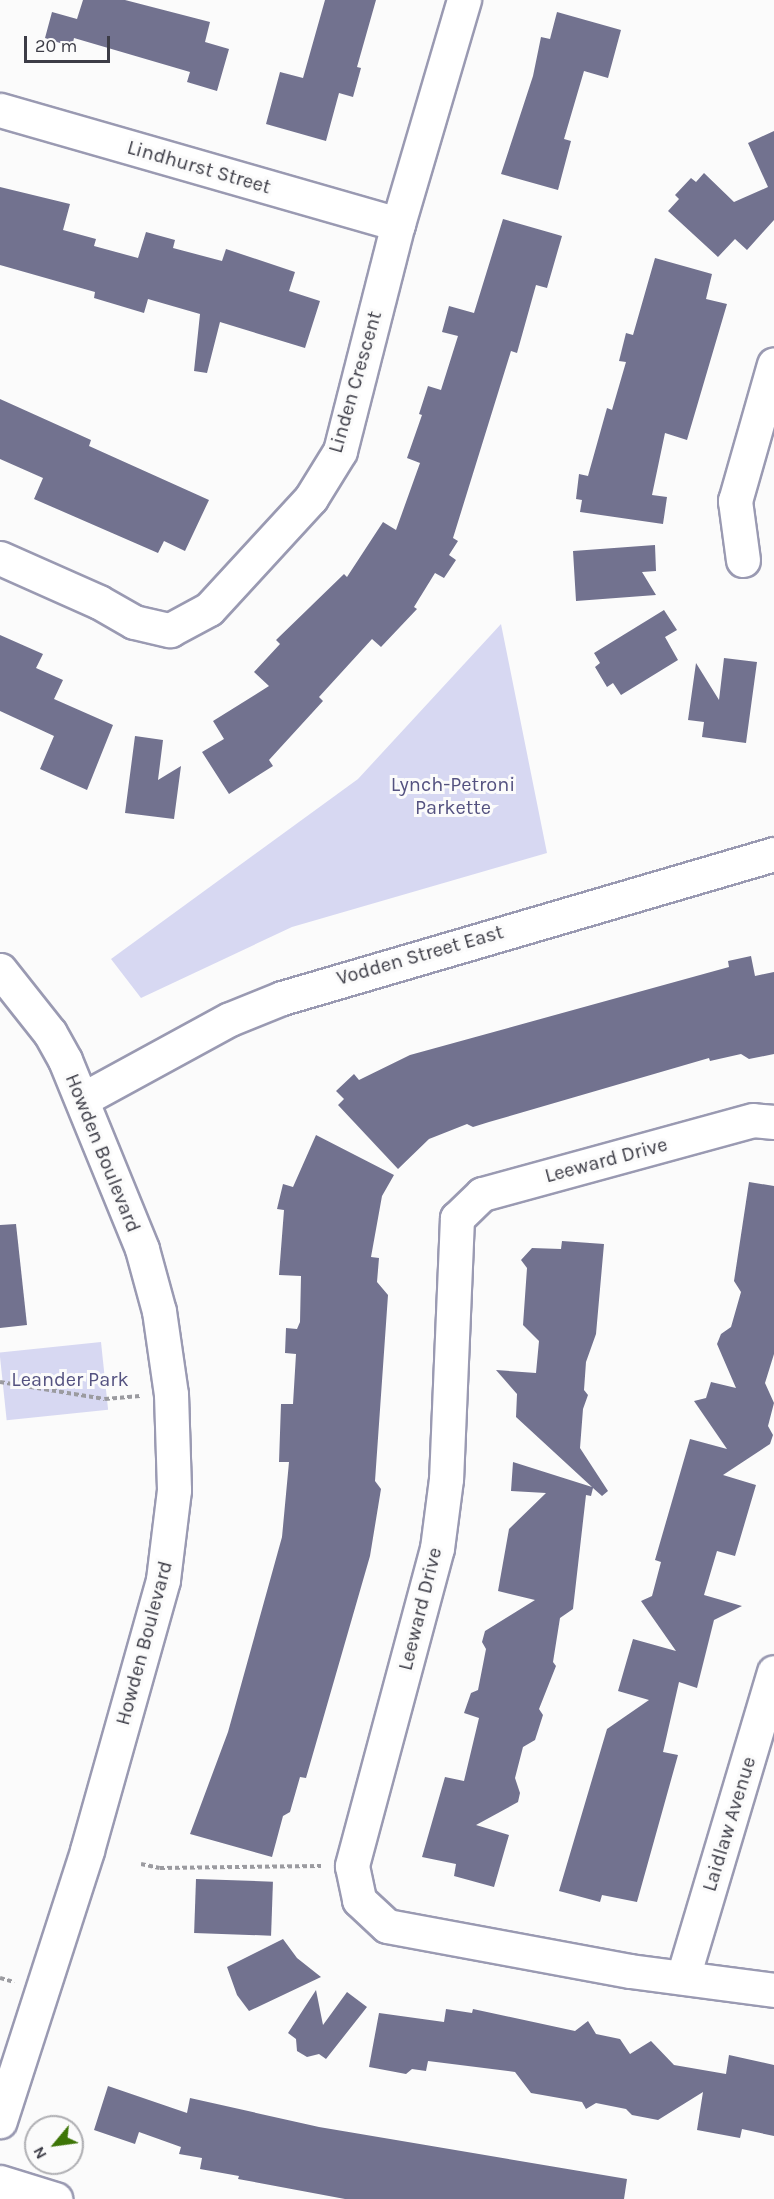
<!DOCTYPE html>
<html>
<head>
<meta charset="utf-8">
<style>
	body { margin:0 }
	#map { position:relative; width:774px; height:2199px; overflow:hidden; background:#fbfbfb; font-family:Karla,sans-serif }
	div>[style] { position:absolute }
	.green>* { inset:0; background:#d7d8f2; transform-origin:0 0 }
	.building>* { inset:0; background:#72728f; transform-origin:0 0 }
	.path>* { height:4px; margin-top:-2px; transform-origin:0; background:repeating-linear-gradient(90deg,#9b9ba0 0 4.5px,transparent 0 7.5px) }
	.roads { filter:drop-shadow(2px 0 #9a9ab2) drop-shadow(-2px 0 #9a9ab2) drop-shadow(0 2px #9a9ab2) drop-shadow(0 -2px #9a9ab2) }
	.street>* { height:33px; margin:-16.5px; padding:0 16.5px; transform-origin:16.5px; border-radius:16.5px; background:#fff }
	.secondary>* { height:33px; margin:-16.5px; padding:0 16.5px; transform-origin:16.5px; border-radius:16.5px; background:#fff }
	span { translate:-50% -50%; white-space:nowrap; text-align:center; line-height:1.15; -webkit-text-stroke:6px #fbfbfb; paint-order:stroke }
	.street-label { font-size:20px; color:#3c3c46 }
	.park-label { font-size:20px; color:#545280 }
	.north { position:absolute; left:24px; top:2115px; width:60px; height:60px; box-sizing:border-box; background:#fbfbfb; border:2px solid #afafb3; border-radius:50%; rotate:241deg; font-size:16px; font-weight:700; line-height:24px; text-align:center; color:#3c3c46 }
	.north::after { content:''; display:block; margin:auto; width:21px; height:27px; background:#3d7506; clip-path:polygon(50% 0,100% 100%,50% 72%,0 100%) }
	.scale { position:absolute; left:24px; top:36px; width:86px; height:27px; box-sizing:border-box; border:3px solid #3c3c46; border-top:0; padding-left:8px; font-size:18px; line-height:21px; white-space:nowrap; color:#3c3c46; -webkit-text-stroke:4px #fbfbfb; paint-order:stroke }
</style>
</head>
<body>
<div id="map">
	<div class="green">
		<div style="clip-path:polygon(501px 624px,547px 853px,292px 927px,141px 998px,111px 959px,358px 779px)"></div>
		<div style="left:101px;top:1342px;width:68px;height:102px;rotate:84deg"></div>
	</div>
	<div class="building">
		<div style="clip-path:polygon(83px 0,125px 0,210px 22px,205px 42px,229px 49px,217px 91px,187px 82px,190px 72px,74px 38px,72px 47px,45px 38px,52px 12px,77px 19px)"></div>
		<div style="clip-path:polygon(325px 0,376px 0,357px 67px,361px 68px,353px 97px,339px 93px,326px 141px,266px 124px,280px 72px,303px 78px)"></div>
		<div style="clip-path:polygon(557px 12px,621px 30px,608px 78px,584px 71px,564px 139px,571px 141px,558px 190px,501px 174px,533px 76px,541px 37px,550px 39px)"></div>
		<div style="clip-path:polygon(774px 131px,774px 220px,747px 250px,735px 239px,718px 257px,668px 211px,679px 199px,675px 195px,691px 178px,696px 182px,704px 173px,734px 202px,768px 187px,748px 143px)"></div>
		<div style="clip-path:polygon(0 187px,70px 204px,63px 230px,96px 239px,94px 246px,138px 258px,146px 232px,175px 240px,173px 248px,222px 261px,226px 249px,295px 272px,289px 291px,320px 301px,305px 348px,220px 322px,207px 373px,194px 371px,200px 314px,148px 299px,144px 313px,94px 298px,95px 292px,0 265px)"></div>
		<div style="clip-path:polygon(503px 219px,562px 236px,547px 288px,536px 285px,517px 353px,511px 351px,453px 538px,458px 541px,449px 555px,456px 560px,444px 578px,435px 573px,414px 607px,417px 609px,381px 647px,372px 639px,319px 697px,323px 701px,269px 760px,273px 766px,229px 794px,202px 752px,224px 739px,213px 721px,269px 686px,254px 672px,280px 644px,276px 640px,344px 574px,347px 577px,383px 522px,396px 530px,420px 463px,407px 458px,422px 415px,419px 414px,428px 386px,441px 390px,458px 336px,442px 332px,449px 306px,474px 313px)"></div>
		<div style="clip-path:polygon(655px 258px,712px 274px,706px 299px,727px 304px,687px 440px,665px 433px,652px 495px,667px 497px,663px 524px,580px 512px,582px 500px,576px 499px,579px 474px,588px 476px,607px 408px,612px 410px,626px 362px,619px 361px,626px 333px,633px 335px)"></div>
		<div style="clip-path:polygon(0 399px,91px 440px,89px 446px,209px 500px,185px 551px,164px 541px,158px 553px,34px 499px,43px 478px,0 459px)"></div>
		<div style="clip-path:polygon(655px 545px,656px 571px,642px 572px,656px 595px,576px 601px,573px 551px)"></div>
		<div style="clip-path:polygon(664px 610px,677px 630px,665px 637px,678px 660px,621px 695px,613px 683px,607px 687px,595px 667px,600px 663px,594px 653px)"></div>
		<div style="clip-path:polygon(0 635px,43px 654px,36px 668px,63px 680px,54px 699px,113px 725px,87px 790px,40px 769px,54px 736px,0 711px)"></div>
		<div style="clip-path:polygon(724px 658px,757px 662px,746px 743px,702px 737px,704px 722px,688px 720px,696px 663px,719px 700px)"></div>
		<div style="clip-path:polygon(135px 736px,163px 740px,158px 780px,181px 766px,174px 819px,125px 813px)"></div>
		<div style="clip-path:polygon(751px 956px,755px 976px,774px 972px,774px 1054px,749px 1059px,741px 1054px,710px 1061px,709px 1058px,489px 1122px,473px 1127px,467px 1124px,429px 1139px,398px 1169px,338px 1105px,344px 1099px,336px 1091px,354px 1074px,359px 1080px,410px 1055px,729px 967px,728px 961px)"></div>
		<div style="clip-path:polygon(316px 1135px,394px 1175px,382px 1196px,371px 1257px,379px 1258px,377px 1282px,388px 1295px,375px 1481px,381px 1489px,370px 1556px,306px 1778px,300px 1777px,290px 1812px,283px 1816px,272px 1857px,190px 1834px,228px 1732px,282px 1537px,289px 1462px,279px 1462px,281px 1404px,293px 1404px,296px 1354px,285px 1353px,286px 1328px,297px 1329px,300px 1322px,301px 1276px,279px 1275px,284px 1210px,277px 1209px,283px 1184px,293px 1187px)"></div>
		<div style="clip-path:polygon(749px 1182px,774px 1186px,774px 1354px,765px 1383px,774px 1403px,768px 1426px,773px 1435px,770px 1444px,723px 1475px,756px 1485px,735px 1556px,717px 1551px,704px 1595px,742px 1606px,714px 1620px,697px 1688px,679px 1682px,663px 1752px,678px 1755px,637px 1902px,602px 1895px,600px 1902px,559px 1891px,607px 1729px,649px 1700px,618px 1691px,633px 1639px,676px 1651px,641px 1601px,652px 1596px,661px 1562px,655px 1560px,690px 1439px,727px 1449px,694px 1401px,706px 1398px,711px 1382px,736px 1388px,717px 1344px,721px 1334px,731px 1327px,741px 1292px,734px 1281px)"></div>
		<div style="clip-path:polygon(16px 1224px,27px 1325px,0 1328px,0 1225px)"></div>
		<div style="clip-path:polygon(562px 1241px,604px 1244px,596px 1334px,586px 1362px,584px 1390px,588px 1395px,583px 1409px,580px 1448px,608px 1491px,602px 1496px,593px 1488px,591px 1496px,586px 1495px,573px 1609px,560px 1618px,553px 1662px,556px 1666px,539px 1709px,543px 1715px,535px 1740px,523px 1747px,515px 1778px,520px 1793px,518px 1802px,476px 1825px,509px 1835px,494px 1887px,454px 1876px,456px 1864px,422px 1857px,445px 1777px,464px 1781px,479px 1718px,464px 1713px,471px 1693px,478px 1690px,486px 1649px,482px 1642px,485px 1631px,535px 1600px,498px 1591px,509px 1529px,546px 1493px,511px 1491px,513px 1462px,592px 1487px,516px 1417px,517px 1394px,496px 1370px,536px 1373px,539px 1341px,523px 1325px,527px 1268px,521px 1260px,532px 1248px,561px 1249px)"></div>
		<div style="left:196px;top:1879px;width:77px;height:54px;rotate:2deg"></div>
		<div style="clip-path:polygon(283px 1939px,297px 1958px,321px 1977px,249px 2011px,237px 1995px,227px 1967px)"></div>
		<div style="clip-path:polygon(316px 1990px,323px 2025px,347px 1992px,367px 2007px,326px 2059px,319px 2054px,307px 2057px,297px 2051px,296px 2039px,288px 2033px)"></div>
		<div style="clip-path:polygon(446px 2009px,472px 2013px,473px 2009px,575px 2031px,588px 2021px,596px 2034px,620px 2039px,630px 2054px,651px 2041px,674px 2065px,726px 2074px,729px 2055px,774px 2065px,774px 2136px,742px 2129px,740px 2138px,697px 2130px,703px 2092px,658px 2120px,632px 2115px,626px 2109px,596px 2103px,586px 2109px,582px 2102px,531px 2093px,515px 2072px,428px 2061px,426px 2071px,412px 2069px,406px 2074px,369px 2067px,379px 2013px,444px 2022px)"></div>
		<div style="clip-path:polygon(108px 2086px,187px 2113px,190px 2098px,319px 2127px,627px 2179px,624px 2199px,345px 2199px,238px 2179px,239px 2176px,200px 2169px,202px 2158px,179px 2154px,181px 2147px,139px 2132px,135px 2144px,94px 2130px)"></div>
	</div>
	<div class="path">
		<div style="left:0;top:1382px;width:106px;rotate:9.2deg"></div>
		<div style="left:105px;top:1399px;width:35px;rotate:-5deg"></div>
		<div style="left:141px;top:1864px;width:19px;rotate:12deg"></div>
		<div style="left:160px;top:1868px;width:161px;rotate:-0.7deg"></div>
		<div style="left:0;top:1978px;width:15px;rotate:16deg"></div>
	</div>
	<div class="roads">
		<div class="street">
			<div style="left:0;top:110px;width:414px;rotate:16deg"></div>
			<div style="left:0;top:558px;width:108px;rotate:24deg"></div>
			<div style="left:99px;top:602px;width:40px;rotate:29.7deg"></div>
			<div style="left:134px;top:622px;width:37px;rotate:13deg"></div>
			<div style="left:170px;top:630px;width:44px;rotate:-28.3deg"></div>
			<div style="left:209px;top:609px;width:151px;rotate:-47.4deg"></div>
			<div style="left:311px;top:498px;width:55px;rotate:-58.3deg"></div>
			<div style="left:340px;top:451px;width:234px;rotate:-75.7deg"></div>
			<div style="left:398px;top:224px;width:234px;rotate:-73.6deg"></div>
			<div style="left:743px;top:560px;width:60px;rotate:-97.7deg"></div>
			<div style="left:735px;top:501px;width:142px;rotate:-74.1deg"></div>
			<div style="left:774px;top:1122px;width:21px;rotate:-175deg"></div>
			<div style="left:753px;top:1120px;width:281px;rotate:164.7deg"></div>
			<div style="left:482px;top:1194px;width:35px;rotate:136deg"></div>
			<div style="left:457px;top:1218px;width:261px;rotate:92.4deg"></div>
			<div style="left:446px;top:1479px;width:70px;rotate:97.4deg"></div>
			<div style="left:437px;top:1548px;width:329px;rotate:105deg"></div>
			<div style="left:352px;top:1866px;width:35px;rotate:78deg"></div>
			<div style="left:359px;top:1900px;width:38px;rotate:43deg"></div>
			<div style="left:387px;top:1926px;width:247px;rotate:10.5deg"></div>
			<div style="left:630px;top:1971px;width:145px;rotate:7.5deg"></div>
			<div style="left:683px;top:1977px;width:318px;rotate:-73.4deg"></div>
			<div style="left:0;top:2182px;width:58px;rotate:17.2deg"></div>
		</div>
		<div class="secondary">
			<div style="left:0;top:970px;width:80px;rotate:51.6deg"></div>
			<div style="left:50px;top:1033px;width:31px;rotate:61deg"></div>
			<div style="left:65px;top:1060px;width:204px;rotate:67.8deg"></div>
			<div style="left:142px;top:1249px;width:64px;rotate:74.7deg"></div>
			<div style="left:159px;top:1311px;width:84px;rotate:81.8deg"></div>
			<div style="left:171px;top:1394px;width:96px;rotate:88.2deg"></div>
			<div style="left:174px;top:1490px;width:91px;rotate:97deg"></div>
			<div style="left:163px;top:1580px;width:281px;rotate:105.7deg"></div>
			<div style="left:87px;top:1851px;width:284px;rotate:107.9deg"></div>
			<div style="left:83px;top:1099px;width:167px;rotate:-28.6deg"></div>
			<div style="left:230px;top:1019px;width:56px;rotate:-22deg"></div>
			<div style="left:282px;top:998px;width:513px;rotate:-16.31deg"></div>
		</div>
	</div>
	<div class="street-label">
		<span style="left:199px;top:167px;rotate:16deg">Lindhurst Street</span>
		<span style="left:355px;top:382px;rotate:-74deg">Linden Crescent</span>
		<span style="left:420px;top:955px;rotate:-16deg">Vodden Street East</span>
		<span style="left:103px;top:1153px;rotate:68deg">Howden Boulevard</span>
		<span style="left:606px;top:1160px;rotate:-15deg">Leeward Drive</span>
		<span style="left:420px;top:1609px;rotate:-76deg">Leeward Drive</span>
		<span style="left:144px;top:1643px;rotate:-75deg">Howden Boulevard</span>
		<span style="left:729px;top:1824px;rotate:-73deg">Laidlaw Avenue</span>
	</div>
	<div class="park-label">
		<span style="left:453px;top:796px">Lynch-Petroni<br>Parkette</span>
		<span style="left:70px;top:1379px">Leander Park</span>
	</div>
	<div class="north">N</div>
	<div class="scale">20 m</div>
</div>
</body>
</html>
